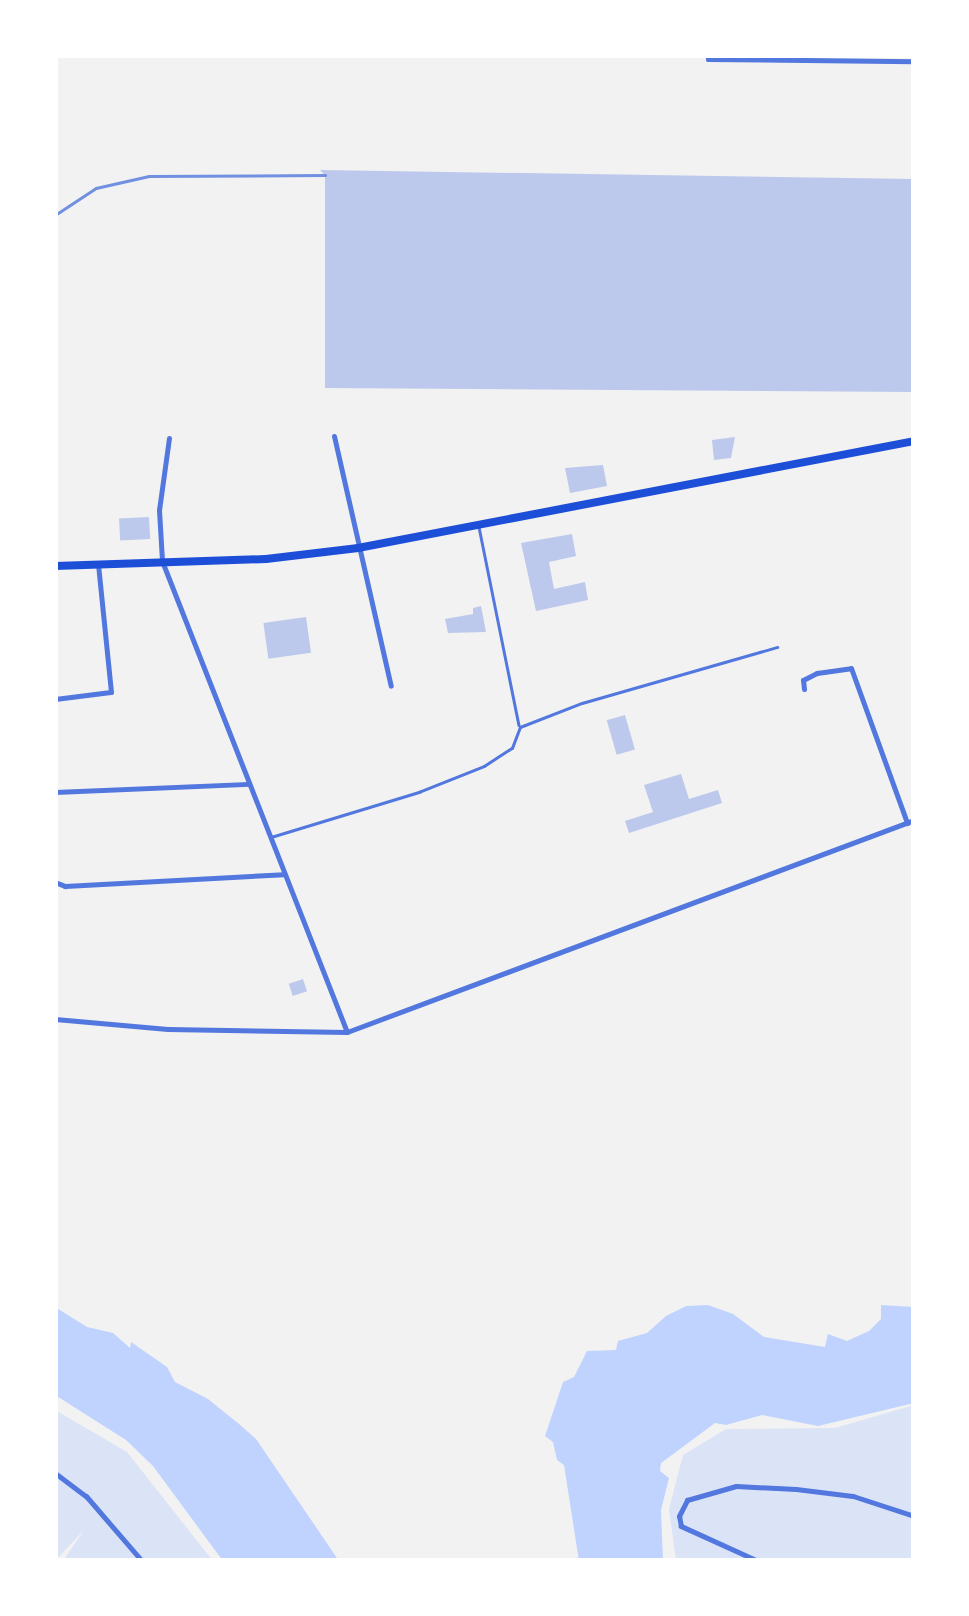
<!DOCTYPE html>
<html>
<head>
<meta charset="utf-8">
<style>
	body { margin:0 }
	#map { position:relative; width:969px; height:1616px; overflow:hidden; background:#f2f2f2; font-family:"Fira Sans Condensed",sans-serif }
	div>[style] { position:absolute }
	.green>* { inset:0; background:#dbe4f7 }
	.water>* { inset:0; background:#bfd3fe }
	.building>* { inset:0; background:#bdc9ec; transform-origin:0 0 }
	.service>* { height:2.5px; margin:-1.25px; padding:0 1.25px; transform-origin:1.25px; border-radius:1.25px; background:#5277de }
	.minor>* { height:5px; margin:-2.5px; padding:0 2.5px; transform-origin:2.5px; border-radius:2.5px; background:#5277de }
	.secondary>* { height:8px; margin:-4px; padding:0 4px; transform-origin:4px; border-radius:4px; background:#1d4ed8 }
	.rail>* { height:2.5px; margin:-1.25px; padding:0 1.25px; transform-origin:1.25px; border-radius:1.25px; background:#7290e2 }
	span { translate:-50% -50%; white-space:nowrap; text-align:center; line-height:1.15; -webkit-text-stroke:10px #fff; paint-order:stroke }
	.frame { position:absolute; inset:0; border:58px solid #fff; pointer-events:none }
</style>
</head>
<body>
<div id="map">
	<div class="green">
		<div style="clip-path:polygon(914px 1405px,914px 1561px,676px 1561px,669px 1509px,683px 1455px,726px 1429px,835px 1428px)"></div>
		<div style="clip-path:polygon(55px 1410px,127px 1452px,213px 1561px,63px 1561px,84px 1530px,55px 1561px)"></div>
	</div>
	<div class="water">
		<div style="clip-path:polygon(708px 1305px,733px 1314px,764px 1337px,825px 1347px,828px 1334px,847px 1341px,869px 1331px,881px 1319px,881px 1305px,914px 1307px,914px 1403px,818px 1426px,762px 1415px,726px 1425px,715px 1423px,661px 1463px,660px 1471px,669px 1478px,661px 1510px,663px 1561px,579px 1561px,564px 1465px,557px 1460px,553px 1442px,545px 1436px,563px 1382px,574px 1377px,587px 1351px,616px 1350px,618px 1341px,647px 1333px,666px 1316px,686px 1306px)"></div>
		<div style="clip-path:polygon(55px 1307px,87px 1327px,113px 1333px,130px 1348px,131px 1342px,167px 1367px,175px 1382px,208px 1399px,239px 1424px,256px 1439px,339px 1561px,223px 1561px,153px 1466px,126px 1440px,55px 1395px)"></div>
	</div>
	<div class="building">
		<div style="clip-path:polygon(320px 170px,914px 179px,914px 392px,325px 388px,325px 175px)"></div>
		<div style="clip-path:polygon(735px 437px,731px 458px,714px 460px,712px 440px)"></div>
		<div style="clip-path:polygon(603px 465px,607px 486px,570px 493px,565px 468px)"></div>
		<div style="left:149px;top:517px;width:22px;height:30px;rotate:87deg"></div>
		<div style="clip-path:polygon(572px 534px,576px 556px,549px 562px,554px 589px,585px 582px,588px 600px,536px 611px,521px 543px)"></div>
		<div style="clip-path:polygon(481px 606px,486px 632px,448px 633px,445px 619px,473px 614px,473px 608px)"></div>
		<div style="left:306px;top:617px;width:36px;height:43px;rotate:82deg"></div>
		<div style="left:625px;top:715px;width:36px;height:19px;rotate:74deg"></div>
		<div style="clip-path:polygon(681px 774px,689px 799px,718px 790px,722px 803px,629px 833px,625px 821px,653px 812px,644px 785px)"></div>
		<div style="left:303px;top:979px;width:13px;height:15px;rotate:72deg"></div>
	</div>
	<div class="service">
		<div style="left:479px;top:527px;width:202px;rotate:78.6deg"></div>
		<div style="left:271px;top:837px;width:155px;rotate:-16.9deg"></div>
		<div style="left:419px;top:792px;width:70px;rotate:-21.8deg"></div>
		<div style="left:484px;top:766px;width:33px;rotate:-33deg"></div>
		<div style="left:512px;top:748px;width:22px;rotate:-69deg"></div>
		<div style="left:520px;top:727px;width:66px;rotate:-21.2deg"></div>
		<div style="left:582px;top:703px;width:203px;rotate:-16deg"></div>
	</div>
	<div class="minor">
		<div style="left:708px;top:55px;width:4px;rotate:90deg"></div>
		<div style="left:708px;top:59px;width:206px;rotate:0.6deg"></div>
		<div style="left:334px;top:436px;width:256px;rotate:77.2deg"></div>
		<div style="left:169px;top:438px;width:73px;rotate:97.9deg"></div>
		<div style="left:159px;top:510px;width:51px;rotate:86.6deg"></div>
		<div style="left:162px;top:561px;width:506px;rotate:68.56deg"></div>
		<div style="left:804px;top:689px;width:9px;rotate:-96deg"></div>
		<div style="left:803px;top:680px;width:16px;rotate:-27deg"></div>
		<div style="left:817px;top:673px;width:34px;rotate:-8deg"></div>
		<div style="left:851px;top:668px;width:165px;rotate:70.1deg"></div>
		<div style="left:55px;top:699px;width:56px;rotate:-7.1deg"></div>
		<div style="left:111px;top:692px;width:128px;rotate:-95.8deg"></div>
		<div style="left:55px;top:792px;width:194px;rotate:-2.4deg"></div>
		<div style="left:55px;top:882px;width:11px;rotate:22deg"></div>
		<div style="left:65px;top:886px;width:219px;rotate:-3.1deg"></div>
		<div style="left:55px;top:1019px;width:113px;rotate:5.1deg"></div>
		<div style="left:168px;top:1029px;width:179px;rotate:1deg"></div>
		<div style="left:347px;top:1032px;width:605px;rotate:-20.5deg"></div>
		<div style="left:55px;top:1473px;width:39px;rotate:37deg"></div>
		<div style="left:86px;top:1496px;width:86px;rotate:49.3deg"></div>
		<div style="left:758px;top:1561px;width:85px;rotate:-155.6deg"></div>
		<div style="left:681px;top:1526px;width:10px;rotate:-101deg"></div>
		<div style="left:679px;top:1516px;width:18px;rotate:-63deg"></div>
		<div style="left:687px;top:1500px;width:51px;rotate:-15.9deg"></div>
		<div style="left:736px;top:1486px;width:60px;rotate:2.9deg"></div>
		<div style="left:796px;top:1489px;width:57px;rotate:7deg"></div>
		<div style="left:853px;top:1496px;width:64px;rotate:18.2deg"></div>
	</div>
	<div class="secondary">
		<div style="left:55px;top:566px;width:211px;rotate:-1.9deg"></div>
		<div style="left:266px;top:559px;width:93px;rotate:-6.8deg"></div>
		<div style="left:358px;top:548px;width:566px;rotate:-10.89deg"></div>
	</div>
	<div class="rail">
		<div style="left:55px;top:215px;width:49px;rotate:-33.4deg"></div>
		<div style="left:96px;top:188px;width:54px;rotate:-12.8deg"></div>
		<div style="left:149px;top:176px;width:176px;rotate:-0.3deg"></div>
	</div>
	<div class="frame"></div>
</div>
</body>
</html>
